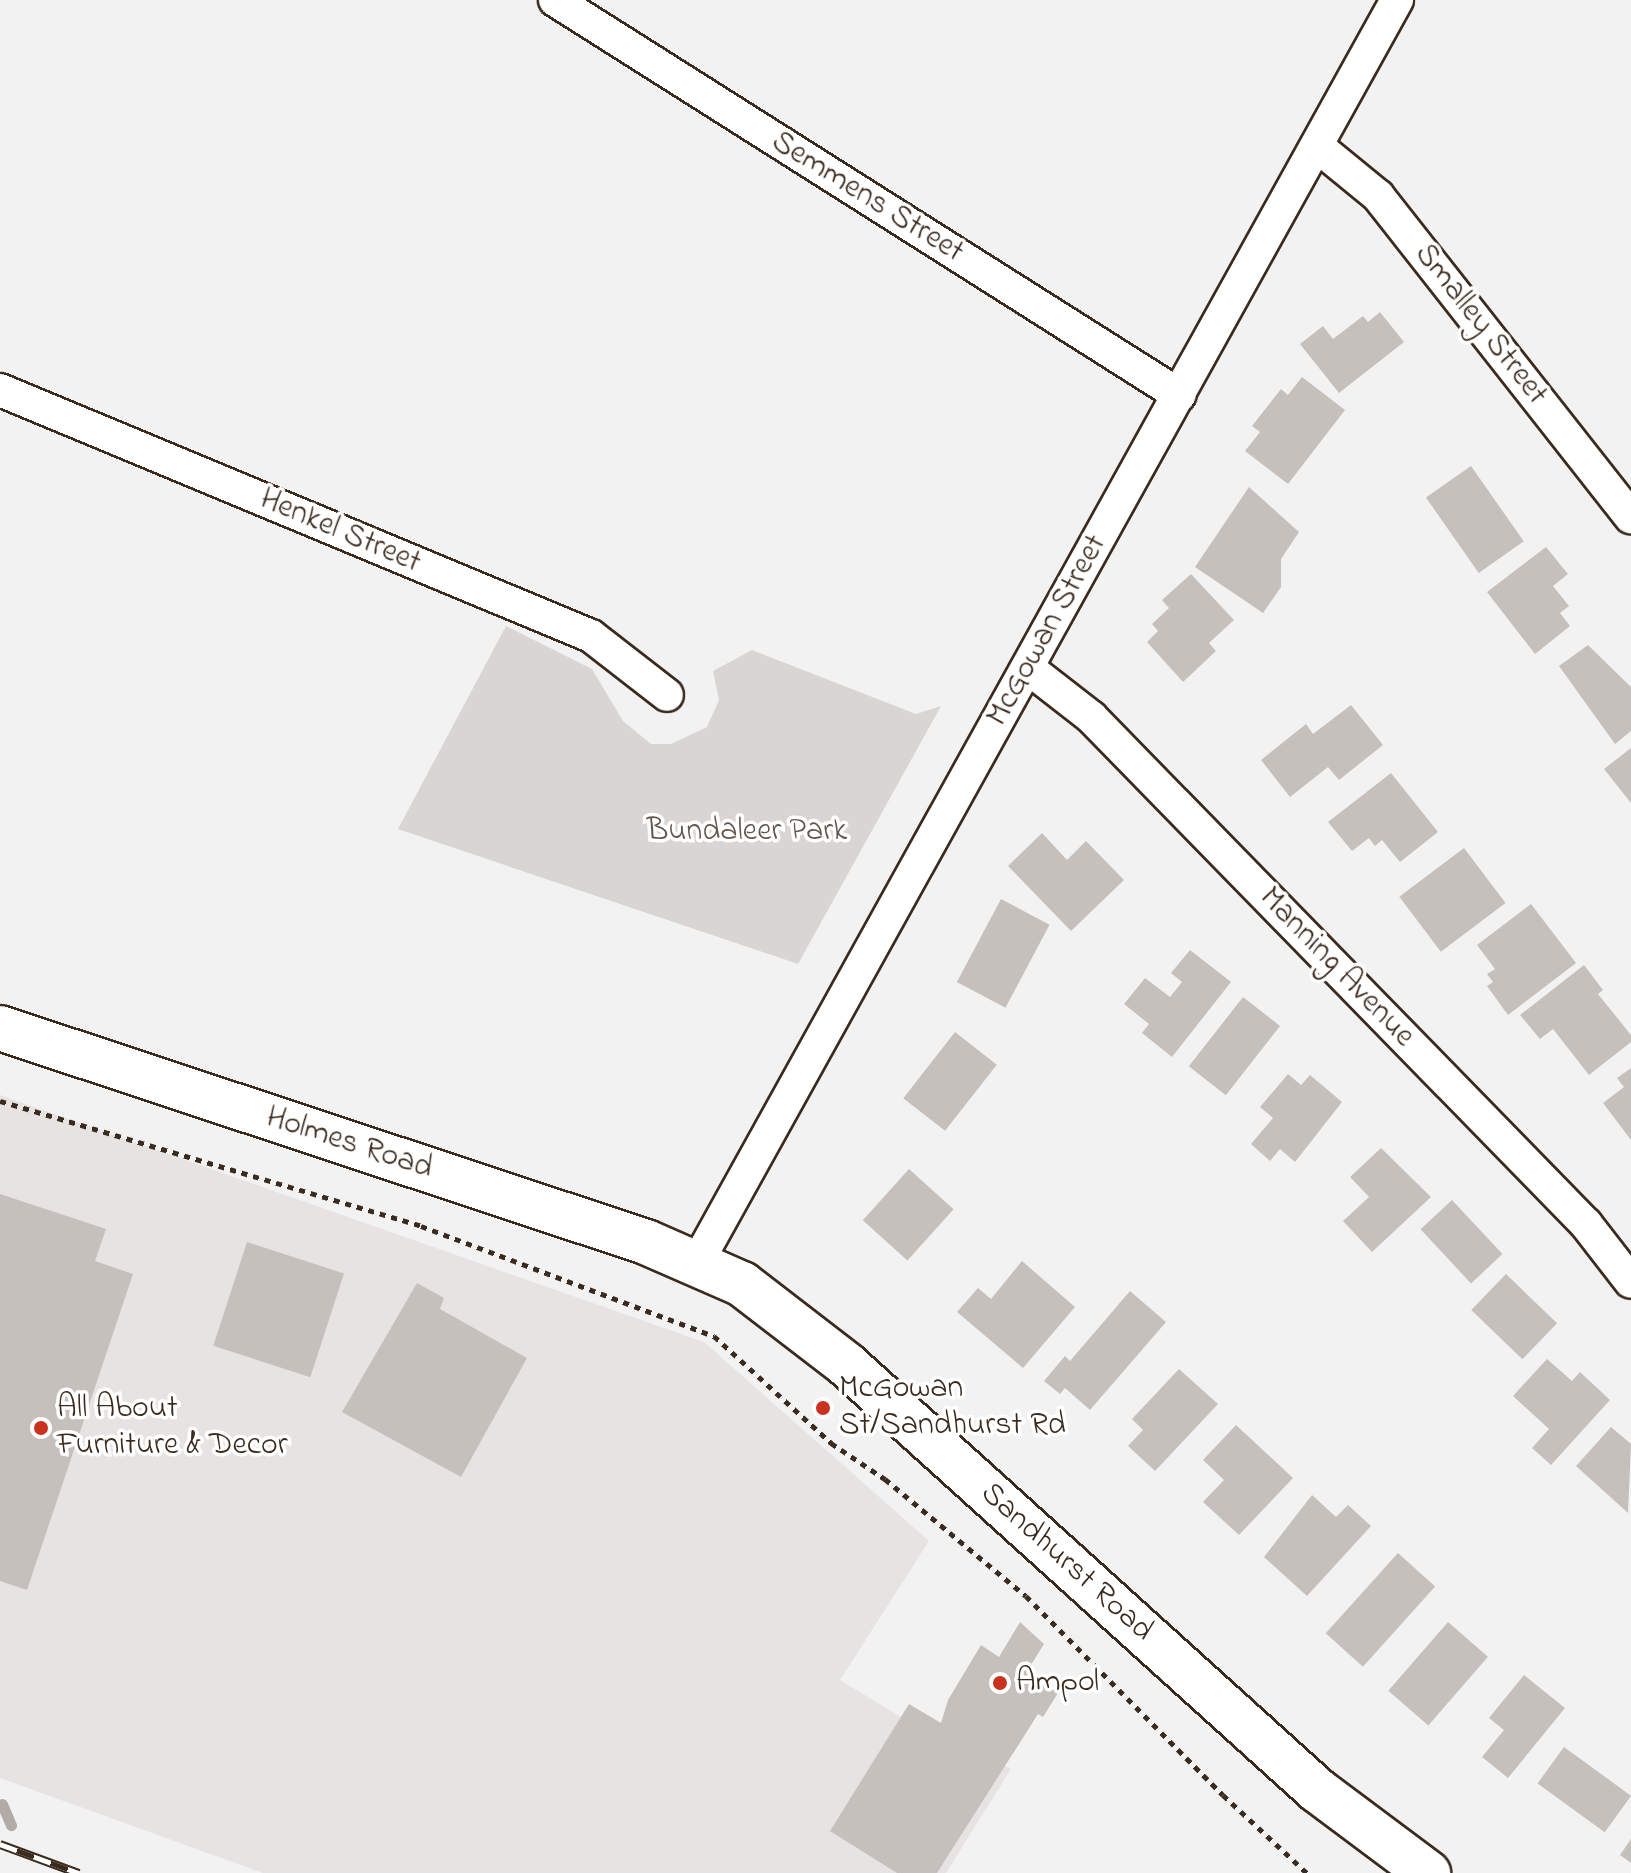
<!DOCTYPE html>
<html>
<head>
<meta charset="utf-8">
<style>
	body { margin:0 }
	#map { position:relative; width:1631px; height:1873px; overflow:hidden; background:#f3f2f2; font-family:"Indie Flower",sans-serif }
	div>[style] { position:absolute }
	.built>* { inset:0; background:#e6e3e2 }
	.green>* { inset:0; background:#d8d5d2 }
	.stream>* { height:11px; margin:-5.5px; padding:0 5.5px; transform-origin:5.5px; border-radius:5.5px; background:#b2aba7 }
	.building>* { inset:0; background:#c6c0bd; transform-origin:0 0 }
	.path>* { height:5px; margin-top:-2.5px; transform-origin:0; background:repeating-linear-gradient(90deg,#3b2a1e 0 6px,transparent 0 12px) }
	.roads { filter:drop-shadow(2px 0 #3b2a1e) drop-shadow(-2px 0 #3b2a1e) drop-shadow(0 2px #3b2a1e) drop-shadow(0 -2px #3b2a1e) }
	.street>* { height:32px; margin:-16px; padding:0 16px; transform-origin:16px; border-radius:16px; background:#fff }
	.secondary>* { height:44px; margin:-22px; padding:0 22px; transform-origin:22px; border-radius:22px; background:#fff }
	.rail>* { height:9px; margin-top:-4.5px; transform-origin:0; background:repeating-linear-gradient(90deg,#fff 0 18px,#3b2a1e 0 36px); box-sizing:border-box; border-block:2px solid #3b2a1e }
	.dots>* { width:22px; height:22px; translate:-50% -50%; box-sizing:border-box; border:4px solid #fff; border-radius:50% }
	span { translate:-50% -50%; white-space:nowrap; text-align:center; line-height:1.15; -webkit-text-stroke:7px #fff; paint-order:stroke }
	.street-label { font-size:32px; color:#3b2a1e }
	.park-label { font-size:32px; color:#62554b }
	.poi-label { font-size:32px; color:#3b2a1e }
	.left { translate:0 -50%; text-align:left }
</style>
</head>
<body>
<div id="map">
	<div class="built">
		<div style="clip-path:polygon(0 1095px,704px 1342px,929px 1541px,840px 1680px,901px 1717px,1011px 1769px,946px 1873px,263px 1873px,0 1778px)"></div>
	</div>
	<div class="green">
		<div style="clip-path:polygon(506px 626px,592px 669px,623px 721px,651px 744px,671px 744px,707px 727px,719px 700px,713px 671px,752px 650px,916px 714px,941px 706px,798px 964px,398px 829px)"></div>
	</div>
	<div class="stream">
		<div style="left:2px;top:1804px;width:23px;rotate:67deg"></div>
	</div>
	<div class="building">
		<div style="clip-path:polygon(1380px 312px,1404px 342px,1339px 393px,1300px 344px,1323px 326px,1333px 339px,1363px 316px,1368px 322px)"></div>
		<div style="clip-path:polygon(1302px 377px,1345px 410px,1288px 484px,1245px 451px,1260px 432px,1252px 426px,1281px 389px,1288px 395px)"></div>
		<div style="left:1471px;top:466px;width:92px;height:55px;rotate:55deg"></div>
		<div style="clip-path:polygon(1249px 487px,1299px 532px,1281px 559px,1281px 587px,1263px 613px,1195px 567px)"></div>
		<div style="clip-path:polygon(1546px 547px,1568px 574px,1553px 586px,1569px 606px,1560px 613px,1570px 626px,1535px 654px,1487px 592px)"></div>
		<div style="clip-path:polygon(1191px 574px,1234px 620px,1209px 643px,1216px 651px,1183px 682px,1147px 642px,1158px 631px,1152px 624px,1169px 608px,1162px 600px)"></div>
		<div style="clip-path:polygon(1588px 645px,1631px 687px,1631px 731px,1615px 744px,1559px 666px)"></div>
		<div style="clip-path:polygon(1351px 705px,1383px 745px,1339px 780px,1328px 767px,1290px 797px,1261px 760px,1306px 724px,1313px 734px)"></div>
		<div style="clip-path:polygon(1631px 748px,1631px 803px,1604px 769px)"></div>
		<div style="clip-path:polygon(1391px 773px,1438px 832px,1400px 862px,1382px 840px,1375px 846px,1369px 838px,1352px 851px,1328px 822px)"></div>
		<div style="clip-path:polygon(1042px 833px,1067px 860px,1086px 841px,1124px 880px,1071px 931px,1008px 866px)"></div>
		<div style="left:1464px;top:848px;width:69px;height:81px;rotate:53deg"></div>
		<div style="left:1001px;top:899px;width:55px;height:94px;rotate:28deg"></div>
		<div style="clip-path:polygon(1531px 904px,1576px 963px,1508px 1015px,1487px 986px,1493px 982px,1487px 974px,1495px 969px,1477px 945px)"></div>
		<div style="clip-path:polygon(1190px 950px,1231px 982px,1172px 1057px,1142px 1033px,1149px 1024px,1124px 1004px,1145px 978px,1170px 997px,1182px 982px,1171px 973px)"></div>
		<div style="clip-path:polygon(1584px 965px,1603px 990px,1598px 994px,1631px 1035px,1631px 1042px,1589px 1075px,1553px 1029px,1540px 1039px,1520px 1015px)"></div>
		<div style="left:1243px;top:997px;width:47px;height:88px;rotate:38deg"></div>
		<div style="left:955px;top:1032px;width:53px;height:84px;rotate:38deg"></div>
		<div style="clip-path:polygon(1631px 1068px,1631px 1140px,1603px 1103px,1624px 1087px,1617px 1078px)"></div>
		<div style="clip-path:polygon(1288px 1074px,1301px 1085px,1310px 1075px,1342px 1102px,1295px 1162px,1280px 1149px,1270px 1161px,1251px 1144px,1273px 1118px,1260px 1107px)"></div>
		<div style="clip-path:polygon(1381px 1148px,1431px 1197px,1372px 1252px,1343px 1221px,1369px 1197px,1350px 1177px)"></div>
		<div style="left:909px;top:1169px;width:60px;height:69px;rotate:42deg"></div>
		<div style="clip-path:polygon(0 1194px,106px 1229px,95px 1261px,133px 1274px,27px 1590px,0 1581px)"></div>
		<div style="left:1452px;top:1200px;width:74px;height:43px;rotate:47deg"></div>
		<div style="left:247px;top:1242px;width:102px;height:109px;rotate:18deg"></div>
		<div style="clip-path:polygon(1022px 1261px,1075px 1307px,1023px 1368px,957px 1312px,978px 1288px,991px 1299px)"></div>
		<div style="left:1506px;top:1274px;width:71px;height:50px;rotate:44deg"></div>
		<div style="clip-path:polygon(417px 1283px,444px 1298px,440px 1309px,527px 1358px,461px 1477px,342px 1412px)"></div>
		<div style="clip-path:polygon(1130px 1291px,1166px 1322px,1090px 1410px,1065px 1388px,1060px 1394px,1044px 1381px,1065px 1356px,1070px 1361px)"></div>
		<div style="clip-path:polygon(1547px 1359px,1572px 1381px,1580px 1372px,1610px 1400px,1551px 1465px,1532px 1448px,1549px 1429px,1513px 1396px)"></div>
		<div style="clip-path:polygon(1179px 1369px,1218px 1404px,1155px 1471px,1128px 1446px,1143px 1430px,1132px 1419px)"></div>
		<div style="clip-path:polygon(1236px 1425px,1293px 1478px,1239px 1535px,1203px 1502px,1224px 1480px,1203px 1460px)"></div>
		<div style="clip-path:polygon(1611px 1427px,1631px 1444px,1628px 1513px,1576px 1466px)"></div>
		<div style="clip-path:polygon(1312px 1495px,1336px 1517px,1348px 1505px,1371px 1526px,1307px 1596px,1264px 1557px)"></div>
		<div style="left:1398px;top:1553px;width:50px;height:108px;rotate:42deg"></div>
		<div style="clip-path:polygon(1020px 1622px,1044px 1644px,1026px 1673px,1058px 1693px,1043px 1717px,1038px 1714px,937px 1873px,897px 1873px,830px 1831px,909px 1704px,941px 1723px,948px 1700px,981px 1645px,999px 1657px)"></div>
		<div style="left:1448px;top:1622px;width:53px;height:91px;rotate:41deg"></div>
		<div style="clip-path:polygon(1524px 1675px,1565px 1708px,1508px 1778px,1482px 1757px,1504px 1730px,1489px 1718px)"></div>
		<div style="left:1564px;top:1747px;width:83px;height:45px;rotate:36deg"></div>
		<div style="clip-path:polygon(1631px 1839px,1631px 1863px,1620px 1855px)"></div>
	</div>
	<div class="path">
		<div style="left:0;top:1101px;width:439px;rotate:16.5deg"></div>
		<div style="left:421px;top:1226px;width:313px;rotate:20.6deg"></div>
		<div style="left:714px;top:1336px;width:159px;rotate:42.4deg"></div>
		<div style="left:831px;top:1443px;width:65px;rotate:33.7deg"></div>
		<div style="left:885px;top:1479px;width:183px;rotate:39.7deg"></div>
		<div style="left:1026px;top:1596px;width:280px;rotate:45.3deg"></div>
		<div style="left:1223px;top:1795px;width:115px;rotate:42.9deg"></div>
	</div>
	<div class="roads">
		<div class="street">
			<div style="left:555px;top:0;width:739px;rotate:32.33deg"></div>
			<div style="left:1317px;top:146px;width:79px;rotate:39.3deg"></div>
			<div style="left:1378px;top:196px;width:409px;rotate:51.8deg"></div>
			<div style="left:0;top:390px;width:640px;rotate:22.6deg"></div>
			<div style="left:591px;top:636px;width:96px;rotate:37.8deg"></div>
			<div style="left:1028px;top:668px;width:80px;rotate:37.9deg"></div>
			<div style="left:1091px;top:717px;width:709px;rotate:45.69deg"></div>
			<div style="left:1586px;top:1224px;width:73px;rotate:52.2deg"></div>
			<div style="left:698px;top:1261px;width:1442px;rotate:-61deg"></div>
		</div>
		<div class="secondary">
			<div style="left:0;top:1028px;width:681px;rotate:18.33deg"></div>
			<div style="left:646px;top:1242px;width:105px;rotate:23.6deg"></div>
			<div style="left:742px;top:1284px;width:133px;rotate:37.6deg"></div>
			<div style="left:847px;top:1365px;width:634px;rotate:42.12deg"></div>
			<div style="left:1317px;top:1790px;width:139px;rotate:36.8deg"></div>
		</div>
	</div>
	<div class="rail">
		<div style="left:0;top:1844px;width:84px;rotate:20.2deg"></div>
	</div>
	<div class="dots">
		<div style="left:823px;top:1408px;background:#c8321e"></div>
		<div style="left:41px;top:1428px;background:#c8321e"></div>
		<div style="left:1000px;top:1683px;background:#c8321e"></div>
	</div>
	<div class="street-label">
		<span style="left:867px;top:198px;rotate:32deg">Semmens Street</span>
		<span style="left:1480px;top:325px;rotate:52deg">Smalley Street</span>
		<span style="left:340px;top:532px;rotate:23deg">Henkel Street</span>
		<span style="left:1048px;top:631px;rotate:-61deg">McGowan Street</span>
		<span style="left:1336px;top:968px;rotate:46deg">Manning Avenue</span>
		<span style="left:349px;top:1144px;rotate:18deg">Holmes Road</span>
		<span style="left:1066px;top:1563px;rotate:42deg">Sandhurst Road</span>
	</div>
	<div class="park-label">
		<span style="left:747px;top:832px">Bundaleer Park</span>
	</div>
	<div class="poi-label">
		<span class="left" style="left:839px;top:1408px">McGowan<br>St/Sandhurst Rd</span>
		<span class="left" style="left:57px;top:1428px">All About<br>Furniture &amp; Decor</span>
		<span class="left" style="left:1016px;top:1683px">Ampol</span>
	</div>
</div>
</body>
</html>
